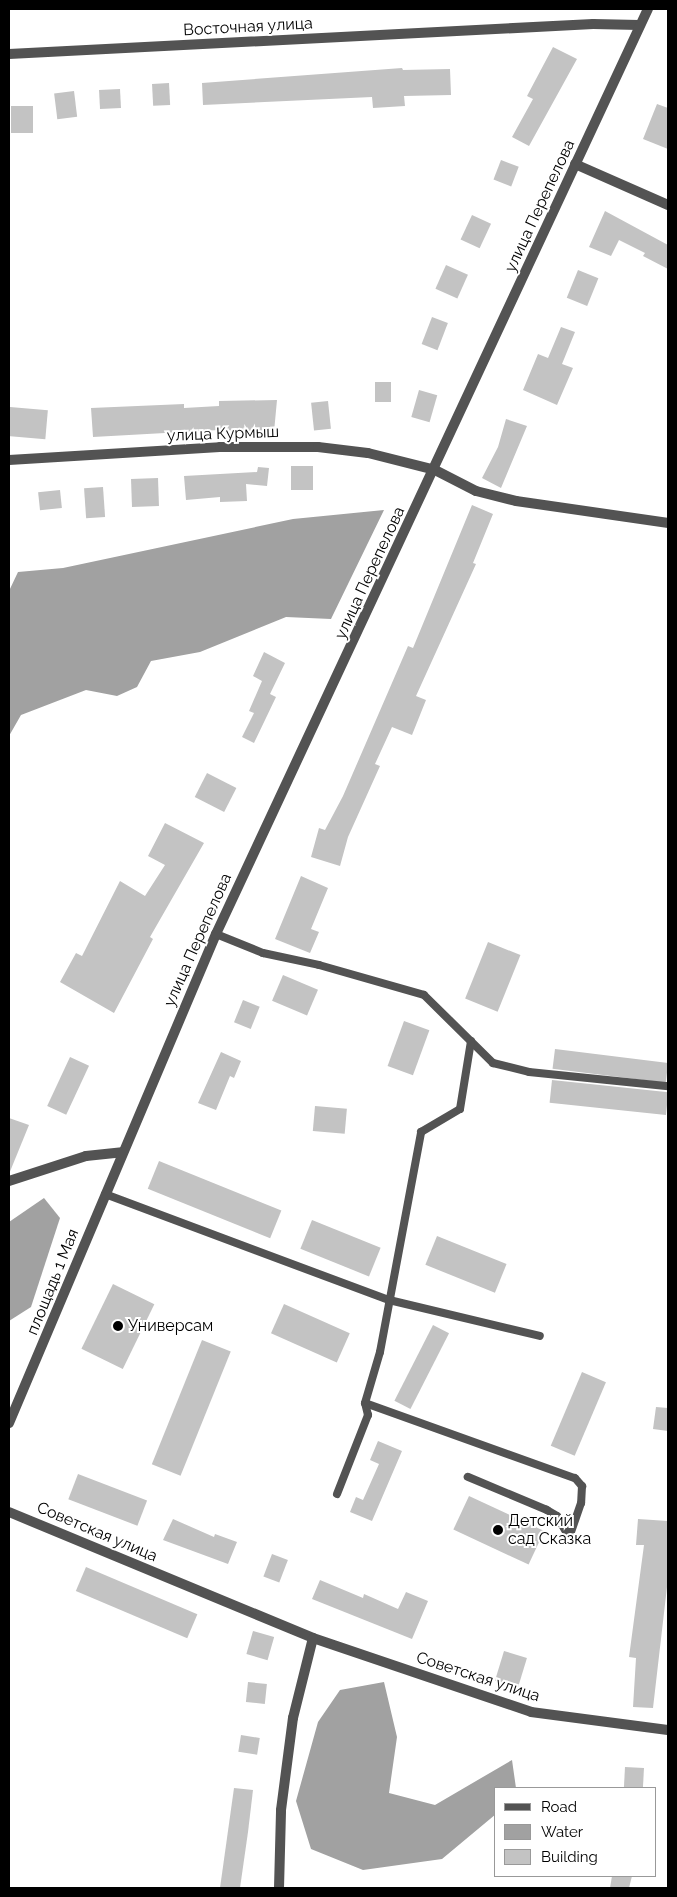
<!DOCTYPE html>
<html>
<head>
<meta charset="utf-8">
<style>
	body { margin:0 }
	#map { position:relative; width:677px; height:1897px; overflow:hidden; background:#fff; font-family:Raleway,sans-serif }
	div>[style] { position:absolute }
	.water>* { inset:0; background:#a1a1a1 }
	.building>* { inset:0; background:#c3c3c3; transform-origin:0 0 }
	.service>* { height:8px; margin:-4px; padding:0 4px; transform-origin:4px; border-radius:4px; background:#535353 }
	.minor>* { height:10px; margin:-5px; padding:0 5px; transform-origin:5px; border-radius:5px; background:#535353 }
	.tertiary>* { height:10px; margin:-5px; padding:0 5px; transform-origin:5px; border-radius:5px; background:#535353 }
	.dots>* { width:14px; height:14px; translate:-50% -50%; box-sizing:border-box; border:2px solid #fff; border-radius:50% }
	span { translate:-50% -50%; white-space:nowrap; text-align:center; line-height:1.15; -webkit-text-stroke:4px #fff; paint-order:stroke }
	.street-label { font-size:16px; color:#000 }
	.poi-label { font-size:16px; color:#000 }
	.left { translate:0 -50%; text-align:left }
	.frame { position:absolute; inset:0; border:10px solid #000; pointer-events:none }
	.legend { position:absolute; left:494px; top:1787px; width:162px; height:90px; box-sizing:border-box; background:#fff; border:1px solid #999; margin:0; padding:6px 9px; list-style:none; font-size:15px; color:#000 }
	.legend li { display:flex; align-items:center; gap:10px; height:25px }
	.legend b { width:25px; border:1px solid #999 }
</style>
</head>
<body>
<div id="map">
	<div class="water">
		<div style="clip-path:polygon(384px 510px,331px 619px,286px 617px,200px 652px,151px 661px,137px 687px,117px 696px,86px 690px,21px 715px,9px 736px,9px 591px,18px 572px,63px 568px,293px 519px)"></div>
		<div style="clip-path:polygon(44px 1198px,60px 1218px,31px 1307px,9px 1321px,9px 1222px)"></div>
		<div style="clip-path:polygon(384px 1682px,397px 1737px,389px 1793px,435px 1805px,512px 1760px,516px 1788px,496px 1788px,496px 1814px,442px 1859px,363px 1870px,311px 1849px,296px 1801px,318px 1722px,340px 1690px)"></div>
	</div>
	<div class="building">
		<div style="clip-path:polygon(553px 47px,577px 59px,529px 146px,512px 137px,533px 99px,527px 96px)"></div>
		<div style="clip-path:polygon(402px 68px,403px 70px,450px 69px,451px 95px,404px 96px,405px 106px,373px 108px,372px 97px,203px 105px,202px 83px)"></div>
		<div style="left:169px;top:83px;width:22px;height:17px;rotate:87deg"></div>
		<div style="left:120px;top:89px;width:19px;height:21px;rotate:87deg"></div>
		<div style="left:74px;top:91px;width:26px;height:20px;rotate:83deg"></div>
		<div style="clip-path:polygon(657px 104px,668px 108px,668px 149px,643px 139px)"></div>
		<div style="left:11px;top:106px;width:22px;height:27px"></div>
		<div style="left:501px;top:160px;width:19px;height:21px;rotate:21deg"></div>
		<div style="clip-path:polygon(605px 211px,668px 245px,668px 269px,643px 256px,645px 253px,619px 240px,611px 256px,589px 247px)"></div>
		<div style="left:472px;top:215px;width:21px;height:27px;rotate:25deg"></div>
		<div style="left:446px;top:265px;width:24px;height:26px;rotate:24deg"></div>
		<div style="left:578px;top:270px;width:22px;height:30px;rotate:22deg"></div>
		<div style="left:432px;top:317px;width:17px;height:29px;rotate:21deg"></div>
		<div style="clip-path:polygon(561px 327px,575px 332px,562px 364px,573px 368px,557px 405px,523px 390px,538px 354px,548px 358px)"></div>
		<div style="left:375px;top:382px;width:16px;height:20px"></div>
		<div style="left:419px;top:390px;width:19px;height:28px;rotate:16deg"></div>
		<div style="clip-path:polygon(277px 400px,274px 432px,219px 430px,93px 437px,91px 408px,184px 404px,184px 408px,219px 406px,219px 401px)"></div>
		<div style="left:328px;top:401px;width:28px;height:17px;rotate:84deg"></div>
		<div style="left:10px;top:407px;width:38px;height:29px;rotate:5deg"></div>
		<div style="clip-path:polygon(506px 419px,527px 426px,501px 488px,482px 478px,498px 447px)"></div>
		<div style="left:313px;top:466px;width:24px;height:22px;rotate:90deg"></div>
		<div style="clip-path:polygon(258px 467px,269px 468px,267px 486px,246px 484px,247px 501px,220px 502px,220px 497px,186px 500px,184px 476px,257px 472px)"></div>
		<div style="left:158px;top:478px;width:28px;height:27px;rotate:88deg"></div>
		<div style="left:103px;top:487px;width:30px;height:19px;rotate:86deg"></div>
		<div style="left:60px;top:490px;width:18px;height:22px;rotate:84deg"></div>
		<div style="clip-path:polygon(472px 505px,493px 514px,473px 563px,476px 564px,416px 696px,426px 700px,412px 735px,392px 727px,375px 764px,380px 766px,348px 837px,340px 866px,311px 857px,319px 828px,325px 830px,343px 796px,408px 646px,413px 648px)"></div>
		<div style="clip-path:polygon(264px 652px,285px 663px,270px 694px,276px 697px,254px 743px,242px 737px,254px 713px,249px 711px,262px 681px,253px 676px)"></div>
		<div style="left:207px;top:773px;width:33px;height:27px;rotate:27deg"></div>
		<div style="clip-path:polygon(165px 823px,204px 843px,150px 937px,153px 939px,114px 1013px,60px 982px,76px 953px,82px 956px,120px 881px,145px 896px,165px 865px,148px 856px)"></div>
		<div style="clip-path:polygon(301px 876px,328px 888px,311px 929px,319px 932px,310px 953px,275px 939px)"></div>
		<div style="left:488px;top:942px;width:35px;height:61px;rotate:22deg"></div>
		<div style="left:283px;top:975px;width:38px;height:28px;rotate:23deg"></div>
		<div style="left:243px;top:1000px;width:18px;height:24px;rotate:22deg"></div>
		<div style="left:404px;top:1021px;width:27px;height:48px;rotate:20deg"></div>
		<div style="left:555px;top:1049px;width:114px;height:20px;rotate:7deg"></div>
		<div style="clip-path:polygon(221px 1052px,241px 1061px,234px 1078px,230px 1076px,216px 1110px,198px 1103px)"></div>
		<div style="left:70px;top:1057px;width:21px;height:54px;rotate:25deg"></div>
		<div style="left:552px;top:1080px;width:117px;height:23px;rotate:6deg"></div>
		<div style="left:315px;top:1106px;width:32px;height:25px;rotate:5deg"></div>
		<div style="clip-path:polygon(9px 1118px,29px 1125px,9px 1174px)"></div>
		<div style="left:159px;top:1161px;width:132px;height:30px;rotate:22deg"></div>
		<div style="left:312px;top:1220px;width:74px;height:31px;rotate:22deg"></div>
		<div style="left:437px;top:1236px;width:75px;height:31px;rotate:22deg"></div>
		<div style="left:113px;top:1284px;width:46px;height:72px;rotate:26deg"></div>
		<div style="left:284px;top:1304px;width:72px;height:32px;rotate:24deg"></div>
		<div style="left:433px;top:1325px;width:18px;height:85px;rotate:27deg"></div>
		<div style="left:202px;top:1340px;width:31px;height:134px;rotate:22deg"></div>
		<div style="left:582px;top:1372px;width:26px;height:80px;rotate:23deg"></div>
		<div style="clip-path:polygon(656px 1407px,668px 1408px,668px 1431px,653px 1429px)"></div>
		<div style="clip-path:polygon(378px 1441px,402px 1451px,372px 1521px,350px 1512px,356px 1497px,363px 1500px,379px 1464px,370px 1460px)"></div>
		<div style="left:78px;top:1474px;width:74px;height:27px;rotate:21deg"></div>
		<div style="left:469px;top:1496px;width:83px;height:37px;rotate:25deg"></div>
		<div style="clip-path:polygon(173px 1519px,214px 1537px,215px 1534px,237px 1542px,228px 1564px,163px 1540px)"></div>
		<div style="clip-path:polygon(638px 1519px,668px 1521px,667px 1587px,653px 1708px,633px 1707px,636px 1658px,629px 1657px,644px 1545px,636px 1545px)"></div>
		<div style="left:272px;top:1554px;width:17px;height:24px;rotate:21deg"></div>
		<div style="left:86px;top:1567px;width:121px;height:26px;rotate:23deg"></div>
		<div style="clip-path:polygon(320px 1580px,363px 1598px,364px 1594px,398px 1609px,406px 1592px,428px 1601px,412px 1639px,312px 1599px)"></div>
		<div style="left:253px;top:1631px;width:22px;height:24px;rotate:16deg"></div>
		<div style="left:504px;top:1651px;width:24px;height:31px;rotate:17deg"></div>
		<div style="left:248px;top:1682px;width:19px;height:20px;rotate:6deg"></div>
		<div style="left:241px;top:1735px;width:19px;height:17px;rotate:9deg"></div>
		<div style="left:625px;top:1767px;width:19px;height:21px;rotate:3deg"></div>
		<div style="clip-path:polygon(234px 1788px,253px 1790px,248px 1832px,240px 1888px,220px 1888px)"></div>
		<div style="clip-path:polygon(612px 1876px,632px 1876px,629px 1888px,610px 1888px)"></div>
	</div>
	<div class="service">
		<div style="left:216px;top:934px;width:51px;rotate:22deg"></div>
		<div style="left:263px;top:953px;width:57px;rotate:12.1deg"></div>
		<div style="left:319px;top:965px;width:109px;rotate:15.9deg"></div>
		<div style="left:424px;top:995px;width:97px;rotate:44.6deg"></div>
		<div style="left:493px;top:1063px;width:37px;rotate:14deg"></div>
		<div style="left:529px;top:1072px;width:140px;rotate:5.8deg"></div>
		<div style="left:105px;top:1194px;width:303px;rotate:20.5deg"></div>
		<div style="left:389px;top:1300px;width:155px;rotate:13.4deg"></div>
		<div style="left:365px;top:1403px;width:223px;rotate:19.7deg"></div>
		<div style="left:575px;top:1478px;width:11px;rotate:49deg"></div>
		<div style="left:582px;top:1486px;width:17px;rotate:93deg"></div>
		<div style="left:581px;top:1503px;width:36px;rotate:109deg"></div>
		<div style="left:569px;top:1537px;width:24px;rotate:-120deg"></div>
		<div style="left:557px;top:1516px;width:12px;rotate:-149deg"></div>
		<div style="left:547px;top:1510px;width:86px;rotate:-157.3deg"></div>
		<div style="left:337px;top:1494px;width:85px;rotate:-68.6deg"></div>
		<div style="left:368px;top:1415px;width:12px;rotate:-104deg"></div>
		<div style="left:365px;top:1403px;width:53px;rotate:-73.6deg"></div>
		<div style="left:380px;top:1352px;width:224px;rotate:-79.4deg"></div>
		<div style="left:421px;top:1132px;width:45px;rotate:-30.5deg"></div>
		<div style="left:460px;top:1109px;width:69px;rotate:-80.8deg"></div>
	</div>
	<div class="minor">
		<div style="left:9px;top:54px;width:585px;rotate:-2.94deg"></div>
		<div style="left:593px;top:24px;width:46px;rotate:1.2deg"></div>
		<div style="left:575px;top:164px;width:102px;rotate:23.8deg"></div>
		<div style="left:9px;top:460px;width:211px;rotate:-3.5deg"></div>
		<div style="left:220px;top:447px;width:98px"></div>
		<div style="left:318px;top:447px;width:50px;rotate:6.8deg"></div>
		<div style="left:368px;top:453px;width:69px;rotate:14.2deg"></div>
		<div style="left:435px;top:470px;width:46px;rotate:27.1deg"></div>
		<div style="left:476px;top:491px;width:41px;rotate:14deg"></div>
		<div style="left:516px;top:501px;width:154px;rotate:8.2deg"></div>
		<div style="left:9px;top:1181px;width:81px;rotate:-18deg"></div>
		<div style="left:86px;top:1156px;width:36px;rotate:-6deg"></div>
		<div style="left:9px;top:1512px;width:329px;rotate:22.5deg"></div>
		<div style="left:313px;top:1638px;width:230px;rotate:18.7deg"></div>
		<div style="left:531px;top:1712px;width:138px;rotate:7.5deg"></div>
		<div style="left:279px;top:1888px;width:78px;rotate:-88.5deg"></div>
		<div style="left:281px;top:1810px;width:93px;rotate:-82.6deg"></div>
		<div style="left:293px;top:1718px;width:82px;rotate:-76deg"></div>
	</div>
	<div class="tertiary">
		<div style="left:9px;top:1423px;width:531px;rotate:-67.06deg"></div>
		<div style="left:216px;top:934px;width:1021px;rotate:-64.97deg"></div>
	</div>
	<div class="dots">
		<div style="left:118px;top:1326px;background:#000"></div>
		<div style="left:498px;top:1530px;background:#000"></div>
	</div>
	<div class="street-label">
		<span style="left:248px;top:27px;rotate:-3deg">Восточная улица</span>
		<span style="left:540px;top:206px;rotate:-65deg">улица Перепелова</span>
		<span style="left:223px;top:434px;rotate:-2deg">улица Курмыш</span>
		<span style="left:370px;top:573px;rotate:-65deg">улица Перепелова</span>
		<span style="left:198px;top:940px;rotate:-66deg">улица Перепелова</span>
		<span style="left:53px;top:1282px;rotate:-68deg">площадь 1 Мая</span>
		<span style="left:97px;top:1532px;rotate:23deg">Советская улица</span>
		<span style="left:478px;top:1677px;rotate:18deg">Советская улица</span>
	</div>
	<div class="poi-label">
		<span class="left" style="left:128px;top:1326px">Универсам</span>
		<span class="left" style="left:508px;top:1530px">Детский<br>сад Сказка</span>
	</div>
	<div class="frame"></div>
	<ul class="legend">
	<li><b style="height:6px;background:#535353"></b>Road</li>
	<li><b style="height:14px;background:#a1a1a1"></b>Water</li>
	<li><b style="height:14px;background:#c3c3c3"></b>Building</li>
	</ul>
</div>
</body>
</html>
